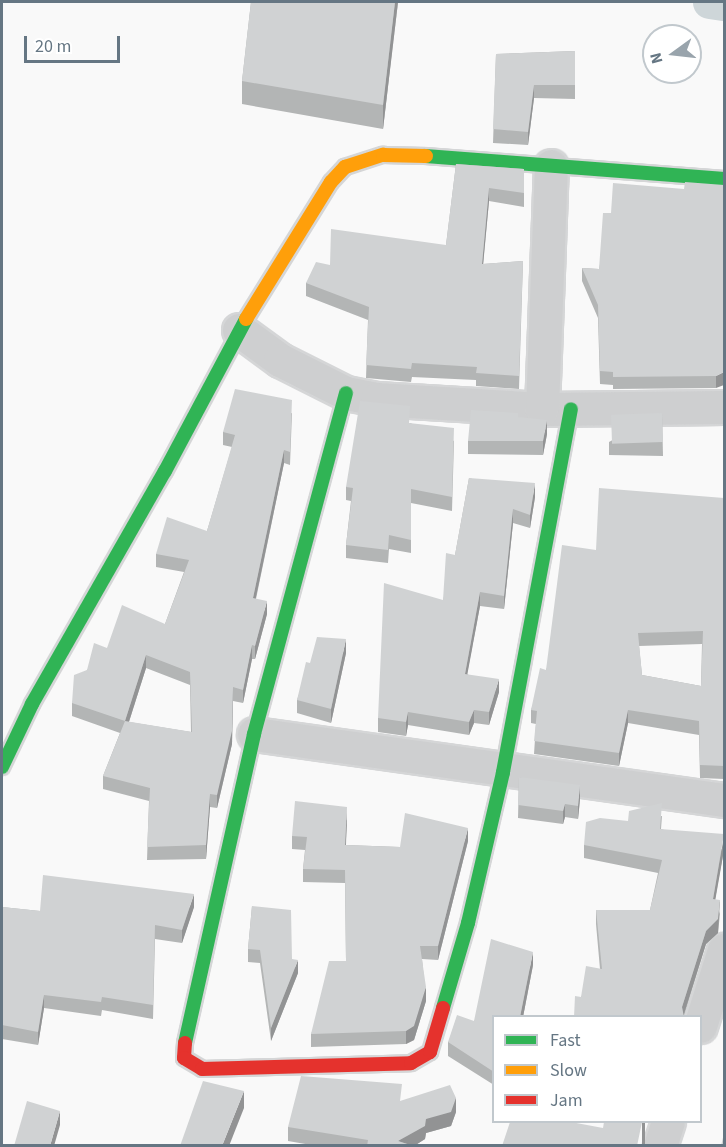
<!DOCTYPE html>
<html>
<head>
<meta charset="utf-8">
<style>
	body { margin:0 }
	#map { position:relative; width:726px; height:1147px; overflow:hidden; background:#f9f9f9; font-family:"Source Sans 3",sans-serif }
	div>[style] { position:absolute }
	.canal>* { height:33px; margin:-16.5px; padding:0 16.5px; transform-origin:16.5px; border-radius:16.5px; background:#ced6d9 }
	.roads { filter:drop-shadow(2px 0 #d5d6d7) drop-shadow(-2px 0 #d5d6d7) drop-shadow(0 2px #d5d6d7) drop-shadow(0 -2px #d5d6d7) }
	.street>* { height:33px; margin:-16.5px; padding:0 16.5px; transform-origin:16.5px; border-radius:16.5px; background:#cecfd0 }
	.fast>* { height:14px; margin:-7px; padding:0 7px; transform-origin:7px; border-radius:7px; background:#30b455 }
	.slow>* { height:14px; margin:-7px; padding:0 7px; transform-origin:7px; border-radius:7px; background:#ff9f0a }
	.jam>* { height:14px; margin:-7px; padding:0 7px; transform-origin:7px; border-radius:7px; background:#e5322d }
	.wall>* { inset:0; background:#b3b5b5 }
	.shaded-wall>* { inset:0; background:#929394; transform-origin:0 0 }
	.building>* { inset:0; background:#d0d2d3; transform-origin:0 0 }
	span { translate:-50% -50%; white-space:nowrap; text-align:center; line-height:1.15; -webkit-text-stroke:6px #fff; paint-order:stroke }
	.frame { position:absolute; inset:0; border:3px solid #657683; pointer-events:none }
	.legend { position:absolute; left:492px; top:1015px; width:210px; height:108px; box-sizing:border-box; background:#fff; border:2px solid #c1c8cd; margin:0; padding:8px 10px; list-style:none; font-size:18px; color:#657683 }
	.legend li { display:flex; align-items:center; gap:12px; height:30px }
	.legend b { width:30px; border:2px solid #c1c8cd }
	.north { position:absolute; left:642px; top:24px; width:60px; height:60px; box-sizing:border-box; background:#fff; border:2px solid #c1c8cd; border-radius:50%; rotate:255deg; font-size:16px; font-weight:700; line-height:24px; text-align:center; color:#657683 }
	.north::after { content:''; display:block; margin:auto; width:21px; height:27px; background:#99a4ac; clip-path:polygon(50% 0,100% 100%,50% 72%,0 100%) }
	.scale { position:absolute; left:24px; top:36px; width:96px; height:27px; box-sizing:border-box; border:3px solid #657683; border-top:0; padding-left:8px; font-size:18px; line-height:21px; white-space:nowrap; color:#657683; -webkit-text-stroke:4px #fff; paint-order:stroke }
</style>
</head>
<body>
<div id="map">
	<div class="canal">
		<div style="left:709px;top:2px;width:15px;rotate:8deg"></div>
	</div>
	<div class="roads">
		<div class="street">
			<div style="left:239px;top:330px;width:51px;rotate:36.2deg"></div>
			<div style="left:280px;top:360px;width:74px;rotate:26.6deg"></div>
			<div style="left:346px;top:393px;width:32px;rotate:11deg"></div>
			<div style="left:377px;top:399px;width:165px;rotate:3.5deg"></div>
			<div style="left:542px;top:409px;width:182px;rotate:-0.6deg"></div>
			<div style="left:542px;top:409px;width:243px;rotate:-87.9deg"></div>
			<div style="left:254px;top:734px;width:475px;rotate:8deg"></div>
			<div style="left:700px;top:1026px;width:80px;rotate:-72.5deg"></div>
			<div style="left:660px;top:1146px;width:25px;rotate:-72deg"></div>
		</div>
		<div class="fast">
			<div style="left:426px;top:156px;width:299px;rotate:4.4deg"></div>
			<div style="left:2px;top:767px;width:70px;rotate:-64.5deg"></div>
			<div style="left:32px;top:704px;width:268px;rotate:-60.3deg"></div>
			<div style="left:165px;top:471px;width:172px;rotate:-61.9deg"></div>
			<div style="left:443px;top:1008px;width:89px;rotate:-73.6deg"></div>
			<div style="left:468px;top:923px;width:155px;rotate:-76.9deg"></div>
			<div style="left:503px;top:772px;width:369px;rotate:-79.4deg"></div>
			<div style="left:185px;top:1043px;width:317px;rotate:-77.4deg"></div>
			<div style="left:254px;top:734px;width:353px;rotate:-74.9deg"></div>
		</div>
		<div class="slow">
			<div style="left:246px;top:319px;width:161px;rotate:-58.2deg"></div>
			<div style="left:331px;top:182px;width:21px;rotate:-47deg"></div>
			<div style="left:345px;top:167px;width:40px;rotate:-18deg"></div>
			<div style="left:383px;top:155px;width:43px;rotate:1.3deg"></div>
		</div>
		<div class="jam">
			<div style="left:185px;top:1043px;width:15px;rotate:94deg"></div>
			<div style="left:184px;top:1058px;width:21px;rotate:31deg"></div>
			<div style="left:202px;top:1069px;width:209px;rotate:-1.6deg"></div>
			<div style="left:411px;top:1063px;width:22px;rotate:-30deg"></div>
			<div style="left:430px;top:1052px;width:46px;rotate:-73.5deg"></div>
		</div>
	</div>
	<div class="wall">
		<div style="clip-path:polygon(251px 2px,398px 2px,383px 129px,242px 104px,242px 81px)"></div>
		<div style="clip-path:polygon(575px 51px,575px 99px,534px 98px,528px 145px,493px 143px,496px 54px)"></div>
		<div style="clip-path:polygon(456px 164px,524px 169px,524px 207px,489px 201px,483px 264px,523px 261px,519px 389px,476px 386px,476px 380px,412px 377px,411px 382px,366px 378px,368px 320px,306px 296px,306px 283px,330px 265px,446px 245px)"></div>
		<div style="clip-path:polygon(723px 185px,716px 388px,613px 389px,613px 385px,600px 384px,598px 318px,582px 281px,582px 268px,599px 269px,611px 213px,684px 189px)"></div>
		<div style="clip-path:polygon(evenodd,292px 413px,290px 465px,284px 463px,256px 599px,267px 614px,255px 659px,252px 659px,243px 703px,233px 701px,232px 744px,217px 808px,210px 807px,206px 859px,147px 860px,149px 801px,103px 789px,103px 776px,120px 733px,72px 716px,72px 703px,87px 670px,107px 648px,165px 624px,184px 572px,156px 567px,156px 554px,207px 531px,232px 447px,223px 445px,223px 432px,292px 413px,146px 668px,190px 685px,191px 732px,129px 722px,146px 668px)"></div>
		<div style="clip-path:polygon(662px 413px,663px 456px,609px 455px,609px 442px)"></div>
		<div style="clip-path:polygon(518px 417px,547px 434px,543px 455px,468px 454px,468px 441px)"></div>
		<div style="clip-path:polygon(410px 423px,454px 441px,452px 511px,411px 503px,411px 553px,389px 549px,388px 563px,346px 558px,346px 545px,351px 501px,346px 500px,346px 487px)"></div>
		<div style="clip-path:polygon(469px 478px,535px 497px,530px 528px,513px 523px,504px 609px,480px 606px,467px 674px,499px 692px,489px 725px,474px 723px,469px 735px,408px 725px,406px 736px,378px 732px,378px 718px,443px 600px,455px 555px)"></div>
		<div style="clip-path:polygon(evenodd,724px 498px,724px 779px,700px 778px,699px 735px,628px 723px,619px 766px,534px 754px,536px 724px,531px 723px,531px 710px,546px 670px,596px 550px,724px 498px,702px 644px,701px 686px,642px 675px,639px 646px,702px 644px)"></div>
		<div style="clip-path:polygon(346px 653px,331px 723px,297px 713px,297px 700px,310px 663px)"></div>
		<div style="clip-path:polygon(519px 777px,580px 799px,578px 819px,565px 817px,563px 824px,518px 818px)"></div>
		<div style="clip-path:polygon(662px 816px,661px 829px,724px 850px,715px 899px,720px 914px,718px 933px,706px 944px,684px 1016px,581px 997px,600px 969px,596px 924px,596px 910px,650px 910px,658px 873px,584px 858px,584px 845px,628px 821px)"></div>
		<div style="clip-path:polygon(347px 820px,346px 845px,400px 847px,468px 841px,438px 960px,422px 959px,426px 1001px,414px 1040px,406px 1044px,311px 1047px,311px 1034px,346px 961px,345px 883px,303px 882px,303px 869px,305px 850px,292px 849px,292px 836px)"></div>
		<div style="clip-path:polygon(252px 906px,292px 959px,298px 973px,271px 1041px,260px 963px,248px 962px,248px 949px)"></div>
		<div style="clip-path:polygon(2px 907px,40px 911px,194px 907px,182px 943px,155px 939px,153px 1019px,102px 1010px,101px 1016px,44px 1008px,38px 1045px,2px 1039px)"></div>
		<div style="clip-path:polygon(533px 965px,523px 1017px,494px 1017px,494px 1085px,448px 1056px,448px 1042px,474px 1021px)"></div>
		<div style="clip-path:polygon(456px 1112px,451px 1126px,426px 1133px,425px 1139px,414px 1146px,317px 1146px,288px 1141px,288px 1127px)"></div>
	</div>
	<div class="shaded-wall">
		<div style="clip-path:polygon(395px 2px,398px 2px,383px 129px,383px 105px)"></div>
		<div style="clip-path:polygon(534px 85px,534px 98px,528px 145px,528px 132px)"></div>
		<div style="clip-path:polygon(489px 188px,489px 201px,482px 277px,482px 264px)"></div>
		<div style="clip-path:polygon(724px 372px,724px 385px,716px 388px,716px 376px)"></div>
		<div style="clip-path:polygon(547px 420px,547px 434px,543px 455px,543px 441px)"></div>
		<div style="clip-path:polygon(284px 450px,284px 463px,253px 611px,253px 598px)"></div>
		<div style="clip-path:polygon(535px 483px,535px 497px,530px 528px,530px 515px)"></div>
		<div style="clip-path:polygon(513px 509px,513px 523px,504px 609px,504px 596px)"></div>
		<div style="clip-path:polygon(480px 592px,480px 606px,465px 687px,465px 674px)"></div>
		<div style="clip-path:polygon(267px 601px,267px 614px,255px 659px,255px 646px)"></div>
		<div style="clip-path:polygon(346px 639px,346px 653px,331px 723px,331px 709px)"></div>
		<div style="clip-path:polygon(252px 645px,252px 659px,243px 703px,243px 690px)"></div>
		<div style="clip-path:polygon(146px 655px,146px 668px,125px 734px,125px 721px)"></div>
		<div style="clip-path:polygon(499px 679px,499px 692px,489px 725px,489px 712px)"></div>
		<div style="clip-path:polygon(233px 687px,232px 744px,217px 808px,217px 795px)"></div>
		<div style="clip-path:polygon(474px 710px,474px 723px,469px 735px,469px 722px)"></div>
		<div style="clip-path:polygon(628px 710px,628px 723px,619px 766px,619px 753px)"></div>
		<div style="clip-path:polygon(408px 712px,408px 725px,406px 736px,406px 722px)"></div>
		<div style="clip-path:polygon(580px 785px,580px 799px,578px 819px,578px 806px)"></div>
		<div style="clip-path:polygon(210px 794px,210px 807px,206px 859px,206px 845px)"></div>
		<div style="clip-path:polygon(565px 804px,565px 817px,563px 824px,563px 811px)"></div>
		<div style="clip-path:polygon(347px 807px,347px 820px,345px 858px,345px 845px)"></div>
		<div style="clip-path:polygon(468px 828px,468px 841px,438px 960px,438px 946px)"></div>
		<div style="clip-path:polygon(724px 836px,724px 850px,713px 913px,713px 899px)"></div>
		<div style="clip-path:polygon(194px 894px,194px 907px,182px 943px,182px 930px)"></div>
		<div style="clip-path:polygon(720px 900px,718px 933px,706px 944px,683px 1017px,682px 1007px,706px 931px)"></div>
		<div style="clip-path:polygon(533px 952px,533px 965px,523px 1017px,520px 1017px)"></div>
		<div style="clip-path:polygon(298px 960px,298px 973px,271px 1041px,271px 1028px)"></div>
		<div style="clip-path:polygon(426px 987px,426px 1001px,414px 1040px,406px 1044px,406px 1031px)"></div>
		<div style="clip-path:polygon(44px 995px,44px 1008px,38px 1045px,38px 1032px)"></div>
		<div style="clip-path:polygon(244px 1091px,244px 1108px,229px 1146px,222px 1146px)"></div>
		<div style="clip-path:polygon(456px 1098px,456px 1112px,451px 1126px,426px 1133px,425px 1139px,414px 1146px,398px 1141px,426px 1119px)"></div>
		<div style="clip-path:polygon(60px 1111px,60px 1125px,54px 1146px,50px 1146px)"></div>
		<div style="left:642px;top:1122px;width:3px;height:25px"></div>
	</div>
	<div class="building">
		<div style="clip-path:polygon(251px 2px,395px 2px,383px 105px,242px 81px)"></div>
		<div style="clip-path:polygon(575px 51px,575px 85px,534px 85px,528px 132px,493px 129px,496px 54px)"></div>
		<div style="clip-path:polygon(456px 164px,524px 169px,524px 193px,489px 188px,482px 264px,523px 261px,519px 376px,476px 373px,477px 367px,412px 363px,411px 369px,366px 365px,369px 307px,306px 283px,316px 262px,330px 265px,331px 229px,446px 245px)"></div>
		<div style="clip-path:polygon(685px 182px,724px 185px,724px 372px,716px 376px,613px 377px,613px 372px,600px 371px,598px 305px,582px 268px,599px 269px,603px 213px,611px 213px,613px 183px,684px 189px)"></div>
		<div style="clip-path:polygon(evenodd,235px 389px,292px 400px,290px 452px,284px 450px,253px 598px,267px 601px,255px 646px,252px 645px,243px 690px,233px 687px,232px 731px,217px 795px,210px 794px,206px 845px,147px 847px,150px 788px,103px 776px,125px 721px,72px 703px,74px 675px,87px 670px,94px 643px,107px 648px,122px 605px,165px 624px,189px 560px,156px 554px,167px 517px,207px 531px,235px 435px,223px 432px,235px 389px,146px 655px,190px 672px,192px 732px,125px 721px,146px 655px)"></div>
		<div style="clip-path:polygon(360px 401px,410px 406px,409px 423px,454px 428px,452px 497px,411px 489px,411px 540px,389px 535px,388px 550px,346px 545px,353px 488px,346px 487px)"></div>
		<div style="clip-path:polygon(471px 410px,518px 413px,518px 417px,547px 420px,543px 441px,468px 441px)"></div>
		<div style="left:662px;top:413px;width:29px;height:51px;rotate:88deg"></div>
		<div style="clip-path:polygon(469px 478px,535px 483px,530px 515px,513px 509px,504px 596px,480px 592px,465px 674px,499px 679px,489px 712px,474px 710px,469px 722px,408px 712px,406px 722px,378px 718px,384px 583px,443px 600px,446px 553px,455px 555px)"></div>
		<div style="clip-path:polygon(evenodd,599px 488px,724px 498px,724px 766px,700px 765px,699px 721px,628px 710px,619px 753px,534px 741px,537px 711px,531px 710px,540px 668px,546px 670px,562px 545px,596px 550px,599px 488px,703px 631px,701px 686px,642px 675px,638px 633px,703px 631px)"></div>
		<div style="clip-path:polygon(317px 637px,346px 639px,331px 709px,297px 700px,306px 662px,310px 663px)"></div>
		<div style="clip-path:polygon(519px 777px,580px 785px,578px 806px,565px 804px,563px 811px,518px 805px)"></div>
		<div style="clip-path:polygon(295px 801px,347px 807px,345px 845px,400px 847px,405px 813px,468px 828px,438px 946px,420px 946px,426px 987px,414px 1026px,406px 1031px,311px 1034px,329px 961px,346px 961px,345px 870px,303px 869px,307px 837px,292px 836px)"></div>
		<div style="clip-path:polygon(662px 803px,660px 829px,724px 834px,713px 899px,720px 900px,718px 919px,706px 931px,682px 1007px,684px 1017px,574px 1017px,575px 996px,581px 997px,586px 966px,602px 969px,596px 910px,650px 910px,662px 860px,584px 845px,586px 822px,600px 818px,628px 821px,629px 811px)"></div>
		<div style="clip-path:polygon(43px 875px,194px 894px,182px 930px,155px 925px,153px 1005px,102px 997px,101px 1002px,44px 995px,38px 1032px,2px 1025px,2px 907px,40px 911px)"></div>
		<div style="clip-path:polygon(252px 906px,291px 910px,292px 959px,298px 960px,271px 1028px,260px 950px,248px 949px)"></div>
		<div style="clip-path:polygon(491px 939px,533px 952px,520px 1017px,494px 1017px,494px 1072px,448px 1042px,457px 1015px,474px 1021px)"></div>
		<div style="clip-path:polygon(301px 1076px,402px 1084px,400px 1101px,450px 1085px,456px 1098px,451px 1112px,426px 1119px,425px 1126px,398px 1141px,413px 1146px,367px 1146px,368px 1140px,288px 1127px)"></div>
		<div style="clip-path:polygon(203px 1081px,244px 1091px,222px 1146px,180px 1146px)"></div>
		<div style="clip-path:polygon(27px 1101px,60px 1111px,50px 1146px,14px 1146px)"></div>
		<div style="clip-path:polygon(510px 1122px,571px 1122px,603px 1128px,604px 1122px,642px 1122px,637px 1146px,502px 1146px)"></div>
		<div style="clip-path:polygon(724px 1133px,724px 1146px,721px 1146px)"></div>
	</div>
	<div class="frame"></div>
	<ul class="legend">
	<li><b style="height:8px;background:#30b455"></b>Fast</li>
	<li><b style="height:8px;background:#ff9f0a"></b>Slow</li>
	<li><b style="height:8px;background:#e5322d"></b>Jam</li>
	</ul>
	<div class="north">N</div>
	<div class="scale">20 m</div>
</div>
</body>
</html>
